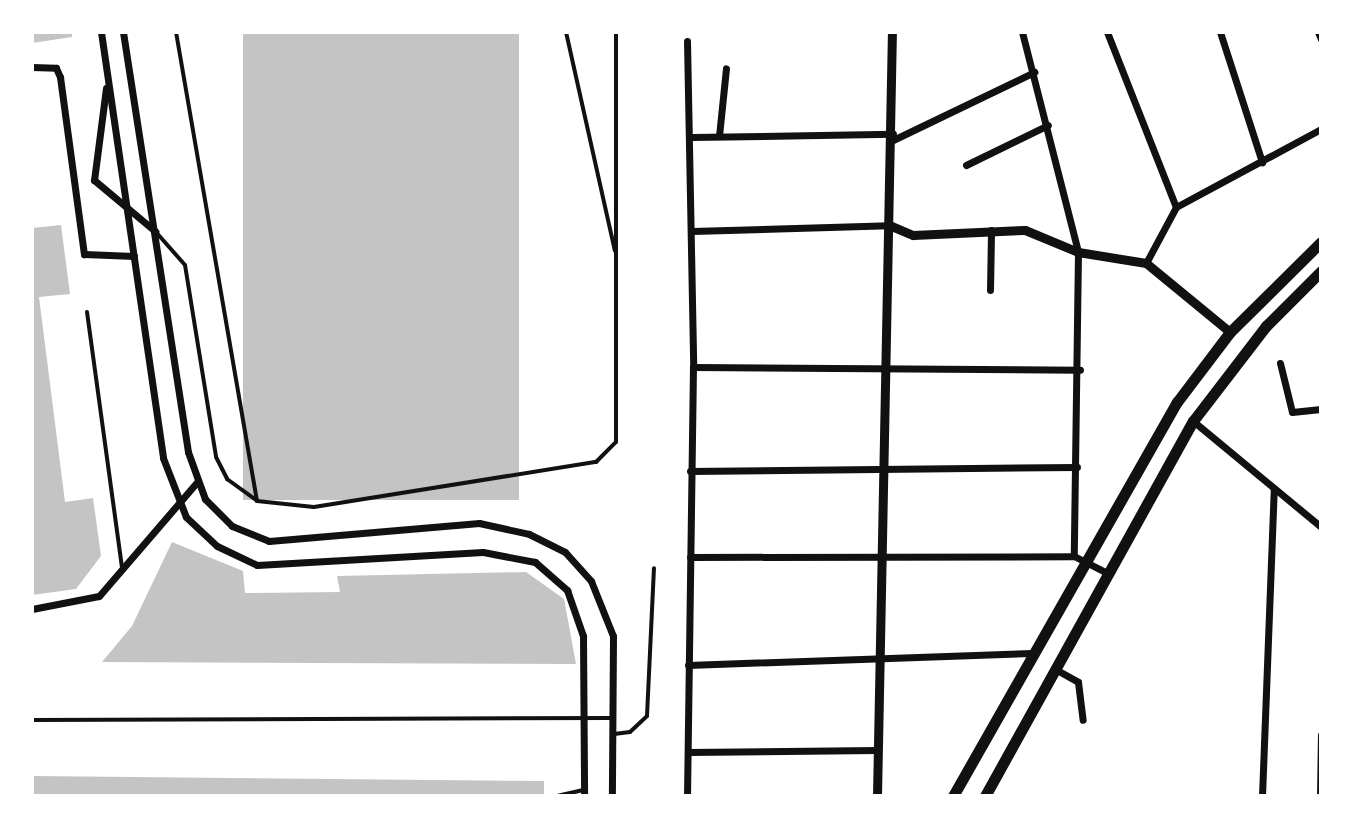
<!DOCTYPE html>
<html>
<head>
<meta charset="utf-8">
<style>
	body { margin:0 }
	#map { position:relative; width:1353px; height:828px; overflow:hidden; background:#fff; font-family:"Open Sans",sans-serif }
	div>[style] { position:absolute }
	.building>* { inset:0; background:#c4c4c4; transform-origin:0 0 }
	.service>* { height:4px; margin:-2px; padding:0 2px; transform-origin:2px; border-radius:2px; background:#111 }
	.minor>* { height:7px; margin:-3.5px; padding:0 3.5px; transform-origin:3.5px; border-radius:3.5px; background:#111 }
	.tertiary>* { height:9px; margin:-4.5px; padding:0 4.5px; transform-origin:4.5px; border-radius:4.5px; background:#111 }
	.primary>* { height:11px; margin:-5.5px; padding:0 5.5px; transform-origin:5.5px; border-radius:5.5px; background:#111 }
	span { translate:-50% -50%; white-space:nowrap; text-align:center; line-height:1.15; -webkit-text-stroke:7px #fff; paint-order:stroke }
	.frame { position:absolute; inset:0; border:34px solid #fff; pointer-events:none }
</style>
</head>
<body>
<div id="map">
	<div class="building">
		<div style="clip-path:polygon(32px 32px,72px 32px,72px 37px,32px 43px)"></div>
		<div style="left:243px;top:32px;width:276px;height:468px"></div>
		<div style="clip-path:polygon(61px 225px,70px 294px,39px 297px,65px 502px,93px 498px,101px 556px,76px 589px,32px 595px,32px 228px)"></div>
		<div style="clip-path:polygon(172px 542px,243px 571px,245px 593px,340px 592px,337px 576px,526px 572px,564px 599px,576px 664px,102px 662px,132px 626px)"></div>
		<div style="clip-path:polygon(32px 776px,544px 781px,544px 796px,32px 796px)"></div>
	</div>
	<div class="service">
		<div style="left:176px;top:32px;width:476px;rotate:80.2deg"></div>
		<div style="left:566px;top:32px;width:224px;rotate:77.4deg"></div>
		<div style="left:155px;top:231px;width:45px;rotate:48.6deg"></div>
		<div style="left:185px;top:265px;width:194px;rotate:80.8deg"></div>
		<div style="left:216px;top:457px;width:25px;rotate:63deg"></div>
		<div style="left:227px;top:479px;width:37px;rotate:36deg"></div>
		<div style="left:257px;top:501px;width:57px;rotate:6deg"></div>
		<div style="left:314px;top:507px;width:286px;rotate:-9.1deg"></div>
		<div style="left:596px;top:462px;width:28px;rotate:-45deg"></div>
		<div style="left:616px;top:442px;width:410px;rotate:-90deg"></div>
		<div style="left:87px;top:312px;width:257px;rotate:82.2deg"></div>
		<div style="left:32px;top:720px;width:580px;rotate:-0.2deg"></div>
		<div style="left:614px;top:734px;width:16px;rotate:-7deg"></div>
		<div style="left:630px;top:732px;width:23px;rotate:-43deg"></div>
		<div style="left:647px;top:716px;width:148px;rotate:-87.3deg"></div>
		<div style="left:557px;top:796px;width:28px;rotate:-13deg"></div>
	</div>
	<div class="minor">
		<div style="left:101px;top:32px;width:430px;rotate:81.7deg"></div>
		<div style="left:163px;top:458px;width:63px;rotate:68.7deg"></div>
		<div style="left:186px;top:517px;width:42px;rotate:43.1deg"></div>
		<div style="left:217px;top:546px;width:44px;rotate:25.4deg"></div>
		<div style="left:257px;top:565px;width:226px;rotate:-3.3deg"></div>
		<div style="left:483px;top:552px;width:53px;rotate:10.9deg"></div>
		<div style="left:535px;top:562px;width:43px;rotate:41.2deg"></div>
		<div style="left:567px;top:590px;width:49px;rotate:70.8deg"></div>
		<div style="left:583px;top:636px;width:160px;rotate:89.6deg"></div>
		<div style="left:123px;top:32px;width:425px;rotate:81.2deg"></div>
		<div style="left:188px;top:452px;width:50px;rotate:70.1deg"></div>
		<div style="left:205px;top:499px;width:38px;rotate:45deg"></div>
		<div style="left:232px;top:526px;width:40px;rotate:22deg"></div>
		<div style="left:269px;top:541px;width:211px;rotate:-4.9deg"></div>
		<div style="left:479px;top:523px;width:51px;rotate:12.4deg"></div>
		<div style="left:529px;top:534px;width:40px;rotate:26.6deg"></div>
		<div style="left:565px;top:552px;width:39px;rotate:48deg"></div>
		<div style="left:591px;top:581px;width:59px;rotate:68.2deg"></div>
		<div style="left:613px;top:636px;width:160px;rotate:90.4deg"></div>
		<div style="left:1022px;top:32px;width:227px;rotate:75.7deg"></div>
		<div style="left:1078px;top:252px;width:304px;rotate:90.8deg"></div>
		<div style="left:1107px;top:32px;width:188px;rotate:68.5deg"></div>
		<div style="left:1220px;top:32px;width:137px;rotate:72.1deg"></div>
		<div style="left:1318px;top:32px;width:8px;rotate:67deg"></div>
		<div style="left:687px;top:41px;width:326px;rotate:88.9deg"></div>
		<div style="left:693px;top:367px;width:429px;rotate:90.8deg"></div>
		<div style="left:32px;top:67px;width:24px;rotate:2deg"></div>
		<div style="left:56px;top:68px;width:10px;rotate:66deg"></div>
		<div style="left:60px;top:77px;width:179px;rotate:82.3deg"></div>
		<div style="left:84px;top:254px;width:50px;rotate:2.3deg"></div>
		<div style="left:106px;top:88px;width:93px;rotate:97.4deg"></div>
		<div style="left:94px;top:180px;width:80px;rotate:39.9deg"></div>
		<div style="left:719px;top:136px;width:68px;rotate:-84.1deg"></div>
		<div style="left:692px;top:137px;width:201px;rotate:-0.9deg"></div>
		<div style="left:893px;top:140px;width:157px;rotate:-25.7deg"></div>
		<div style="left:966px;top:165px;width:91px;rotate:-26deg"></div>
		<div style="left:692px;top:231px;width:197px;rotate:-1.7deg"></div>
		<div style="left:1146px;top:263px;width:64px;rotate:-61.8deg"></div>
		<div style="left:1176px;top:207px;width:165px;rotate:-28.3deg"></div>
		<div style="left:990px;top:290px;width:60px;rotate:-89deg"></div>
		<div style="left:1280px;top:363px;width:50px;rotate:76.2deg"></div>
		<div style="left:1292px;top:412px;width:29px;rotate:-6deg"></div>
		<div style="left:693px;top:367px;width:387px;rotate:0.4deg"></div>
		<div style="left:1193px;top:421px;width:166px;rotate:39.6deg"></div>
		<div style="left:690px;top:471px;width:387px;rotate:-0.6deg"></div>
		<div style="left:690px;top:557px;width:384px;rotate:-0.1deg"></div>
		<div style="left:1074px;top:556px;width:37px;rotate:27deg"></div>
		<div style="left:32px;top:609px;width:68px;rotate:-11deg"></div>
		<div style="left:99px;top:596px;width:150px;rotate:-49.3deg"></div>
		<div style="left:688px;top:665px;width:344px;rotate:-2deg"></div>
		<div style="left:1055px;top:669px;width:26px;rotate:29deg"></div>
		<div style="left:1078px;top:682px;width:38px;rotate:83deg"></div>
		<div style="left:688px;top:752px;width:189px;rotate:-0.6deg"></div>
		<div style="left:1262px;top:796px;width:307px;rotate:-87.8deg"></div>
		<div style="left:1320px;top:796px;width:61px;rotate:-89.1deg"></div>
	</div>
	<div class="tertiary">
		<div style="left:889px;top:225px;width:26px;rotate:23deg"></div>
		<div style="left:913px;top:235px;width:112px;rotate:-2.6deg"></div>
		<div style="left:1025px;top:230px;width:57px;rotate:22.5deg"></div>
		<div style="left:1078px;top:252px;width:69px;rotate:9.2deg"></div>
		<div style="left:1146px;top:263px;width:109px;rotate:39.4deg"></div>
		<div style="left:877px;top:796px;width:764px;rotate:-88.88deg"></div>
	</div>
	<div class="primary">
		<div style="left:953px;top:796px;width:453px;rotate:-60.4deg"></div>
		<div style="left:1177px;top:402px;width:88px;rotate:-52.9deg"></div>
		<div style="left:1230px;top:332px;width:128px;rotate:-44.7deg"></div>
		<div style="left:985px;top:796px;width:429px;rotate:-61deg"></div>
		<div style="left:1193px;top:421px;width:120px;rotate:-52.5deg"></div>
		<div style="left:1266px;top:326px;width:78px;rotate:-45deg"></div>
	</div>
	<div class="frame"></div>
</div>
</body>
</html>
